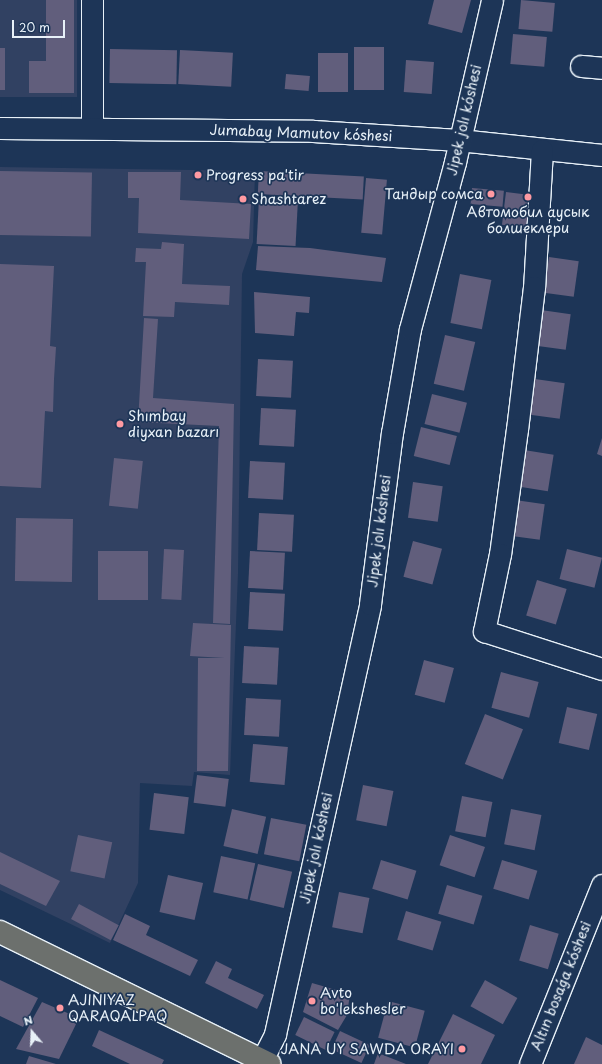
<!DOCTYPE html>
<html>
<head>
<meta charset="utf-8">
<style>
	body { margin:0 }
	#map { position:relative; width:602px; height:1064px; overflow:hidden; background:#1d3557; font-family:"Playpen Sans",sans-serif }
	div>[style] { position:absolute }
	.built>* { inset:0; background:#314162; transform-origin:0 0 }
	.building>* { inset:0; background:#615e7c; transform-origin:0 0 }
	.roads { filter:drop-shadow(1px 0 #e8f1f8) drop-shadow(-1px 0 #e8f1f8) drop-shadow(0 1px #e8f1f8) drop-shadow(0 -1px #e8f1f8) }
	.minor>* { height:21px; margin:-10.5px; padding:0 10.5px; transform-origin:10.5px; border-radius:10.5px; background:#1d3557 }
	.major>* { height:22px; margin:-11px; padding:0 11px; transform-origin:11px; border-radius:11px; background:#6c706d }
	.dots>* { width:11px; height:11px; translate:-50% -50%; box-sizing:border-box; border:2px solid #1d3557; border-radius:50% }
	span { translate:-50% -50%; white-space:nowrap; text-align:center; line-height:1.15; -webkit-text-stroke:3.5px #1d3557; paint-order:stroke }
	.street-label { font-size:14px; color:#e8f1f8 }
	.poi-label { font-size:14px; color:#e8f1f8 }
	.left { translate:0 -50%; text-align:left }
	.right { translate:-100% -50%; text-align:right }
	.north { position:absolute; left:12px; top:1012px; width:40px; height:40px; -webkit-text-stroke:3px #1d3557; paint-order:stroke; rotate:341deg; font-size:11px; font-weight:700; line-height:16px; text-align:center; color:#e8f1f8 }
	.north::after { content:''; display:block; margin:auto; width:14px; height:18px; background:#e8f1f8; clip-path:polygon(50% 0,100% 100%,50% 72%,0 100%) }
	.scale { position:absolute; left:12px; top:20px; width:53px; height:18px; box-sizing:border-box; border:2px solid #e8f1f8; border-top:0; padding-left:5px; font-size:12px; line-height:14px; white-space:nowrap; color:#e8f1f8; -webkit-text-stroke:3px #1d3557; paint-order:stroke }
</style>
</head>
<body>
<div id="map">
	<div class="built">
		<div style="left:0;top:0;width:77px;height:97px"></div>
		<div style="clip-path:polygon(0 167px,255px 171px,253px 242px,242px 274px,238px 573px,230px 775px,194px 772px,192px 786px,140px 783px,138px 883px,110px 943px,0 890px)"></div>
	</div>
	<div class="building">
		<div style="clip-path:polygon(46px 0,74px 0,74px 93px,29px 93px,29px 61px,46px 61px)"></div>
		<div style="clip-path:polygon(434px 0,471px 0,462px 33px,428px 24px)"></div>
		<div style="left:521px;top:0;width:34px;height:29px;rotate:5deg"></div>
		<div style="left:513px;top:34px;width:34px;height:30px;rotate:5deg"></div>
		<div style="left:384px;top:47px;width:43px;height:30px;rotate:90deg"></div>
		<div style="left:0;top:48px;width:5px;height:42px"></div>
		<div style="left:110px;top:49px;width:67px;height:34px;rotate:1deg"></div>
		<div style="left:180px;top:50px;width:53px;height:34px;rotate:3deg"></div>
		<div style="left:318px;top:53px;width:30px;height:39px"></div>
		<div style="left:406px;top:60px;width:28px;height:32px;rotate:4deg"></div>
		<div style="left:286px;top:74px;width:24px;height:15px;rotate:5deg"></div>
		<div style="left:0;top:171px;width:92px;height:64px;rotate:1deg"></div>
		<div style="left:259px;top:171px;width:105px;height:23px;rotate:3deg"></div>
		<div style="clip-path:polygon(128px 172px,181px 172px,180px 200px,251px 204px,249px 239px,138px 233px,139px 198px,128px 198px)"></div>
		<div style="left:366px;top:178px;width:21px;height:55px;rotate:5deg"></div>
		<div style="left:472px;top:188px;width:32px;height:16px;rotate:5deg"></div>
		<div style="left:506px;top:192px;width:26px;height:33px;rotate:7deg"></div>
		<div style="left:259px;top:198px;width:39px;height:46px;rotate:3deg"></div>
		<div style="clip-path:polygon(162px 242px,184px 244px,182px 284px,230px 286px,229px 305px,175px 302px,174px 317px,143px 316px,146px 262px,135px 262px,136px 248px,161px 249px)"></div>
		<div style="clip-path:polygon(258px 246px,310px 248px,386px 258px,382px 282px,256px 270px)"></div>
		<div style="left:549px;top:257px;width:30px;height:36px;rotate:8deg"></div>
		<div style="clip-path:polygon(0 264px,54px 266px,50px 346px,56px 347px,54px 379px,53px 412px,45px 411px,41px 488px,0 486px)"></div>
		<div style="left:460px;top:274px;width:32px;height:50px;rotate:11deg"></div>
		<div style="clip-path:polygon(254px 292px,310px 297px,309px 313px,296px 312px,294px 336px,255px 333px)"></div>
		<div style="left:541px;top:310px;width:30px;height:36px;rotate:8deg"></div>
		<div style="clip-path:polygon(144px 318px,158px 319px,153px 398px,234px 404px,230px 624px,213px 623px,219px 426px,138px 422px)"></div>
		<div style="left:445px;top:335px;width:31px;height:50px;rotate:13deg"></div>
		<div style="left:258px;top:359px;width:35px;height:37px;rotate:3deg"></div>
		<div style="left:535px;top:379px;width:30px;height:36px;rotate:8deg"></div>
		<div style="left:432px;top:394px;width:36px;height:31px;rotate:14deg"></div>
		<div style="left:261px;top:408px;width:35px;height:37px;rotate:3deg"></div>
		<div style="left:421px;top:427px;width:37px;height:30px;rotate:14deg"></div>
		<div style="clip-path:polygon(602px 438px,602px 456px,597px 454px)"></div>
		<div style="left:524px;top:450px;width:30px;height:37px;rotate:9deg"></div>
		<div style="left:114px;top:458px;width:29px;height:48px;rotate:6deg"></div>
		<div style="left:250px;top:461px;width:35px;height:37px;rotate:3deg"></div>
		<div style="left:413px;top:482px;width:30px;height:36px;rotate:8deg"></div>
		<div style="left:515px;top:500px;width:30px;height:36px;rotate:8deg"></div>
		<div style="left:259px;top:513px;width:35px;height:37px;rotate:3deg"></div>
		<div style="left:16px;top:518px;width:57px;height:63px;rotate:1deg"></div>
		<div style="left:413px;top:541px;width:30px;height:37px;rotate:15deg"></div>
		<div style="left:164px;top:549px;width:20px;height:50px;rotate:3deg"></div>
		<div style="left:567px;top:549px;width:36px;height:31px;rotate:14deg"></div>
		<div style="left:98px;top:551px;width:50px;height:49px"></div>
		<div style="left:250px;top:551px;width:35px;height:37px;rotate:3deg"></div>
		<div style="left:537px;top:580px;width:31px;height:37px;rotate:17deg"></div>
		<div style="left:250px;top:592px;width:35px;height:37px;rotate:3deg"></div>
		<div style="clip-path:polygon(193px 623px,231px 625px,228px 771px,197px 771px,198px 658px,225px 658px,190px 656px)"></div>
		<div style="left:244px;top:646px;width:35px;height:37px;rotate:3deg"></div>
		<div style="left:424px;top:660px;width:31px;height:36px;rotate:15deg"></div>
		<div style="left:501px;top:672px;width:39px;height:37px;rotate:15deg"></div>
		<div style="left:246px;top:698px;width:35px;height:37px;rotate:3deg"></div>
		<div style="left:567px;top:707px;width:31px;height:37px;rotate:13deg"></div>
		<div style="left:485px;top:714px;width:41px;height:54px;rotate:22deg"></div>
		<div style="left:253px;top:744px;width:35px;height:38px;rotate:5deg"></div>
		<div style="left:197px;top:775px;width:32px;height:28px;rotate:7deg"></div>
		<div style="left:363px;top:785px;width:31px;height:36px;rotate:11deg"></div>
		<div style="left:154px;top:793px;width:35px;height:37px;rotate:7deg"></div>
		<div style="left:462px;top:796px;width:31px;height:36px;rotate:11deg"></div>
		<div style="left:232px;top:809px;width:35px;height:38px;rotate:13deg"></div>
		<div style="left:511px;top:809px;width:31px;height:36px;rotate:11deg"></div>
		<div style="left:271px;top:818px;width:36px;height:37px;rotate:11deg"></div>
		<div style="left:78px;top:835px;width:35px;height:37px;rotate:12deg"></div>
		<div style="left:450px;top:835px;width:37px;height:32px;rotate:19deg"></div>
		<div style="clip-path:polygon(0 852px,60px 881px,46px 906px,0 884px)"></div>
		<div style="left:221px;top:856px;width:35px;height:37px;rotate:12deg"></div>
		<div style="left:381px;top:860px;width:37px;height:30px;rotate:17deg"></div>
		<div style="left:502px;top:860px;width:37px;height:30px;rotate:17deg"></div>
		<div style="left:258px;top:864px;width:35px;height:37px;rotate:13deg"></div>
		<div style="left:168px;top:875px;width:36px;height:38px;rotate:13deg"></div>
		<div style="left:447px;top:885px;width:37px;height:30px;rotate:17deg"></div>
		<div style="left:339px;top:892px;width:31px;height:36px;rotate:11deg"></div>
		<div style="left:79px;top:904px;width:45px;height:17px;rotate:28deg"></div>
		<div style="left:406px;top:911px;width:37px;height:30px;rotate:17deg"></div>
		<div style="clip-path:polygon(125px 914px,150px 926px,146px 935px,198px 960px,190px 976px,113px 940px)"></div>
		<div style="left:530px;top:925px;width:30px;height:37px;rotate:17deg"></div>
		<div style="clip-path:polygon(216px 961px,232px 969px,228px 978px,264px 995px,257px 1009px,205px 983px)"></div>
		<div style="clip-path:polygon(0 980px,38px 998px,23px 1027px,0 1016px)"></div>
		<div style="left:485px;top:980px;width:37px;height:30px;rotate:29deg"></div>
		<div style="clip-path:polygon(312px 983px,350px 994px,347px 1015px,338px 1030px,303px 1012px)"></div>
		<div style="left:388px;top:1001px;width:38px;height:38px;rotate:15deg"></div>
		<div style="clip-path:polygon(42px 1002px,79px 1018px,59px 1059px,16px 1049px)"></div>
		<div style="clip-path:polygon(453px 1014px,495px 1035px,481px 1064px,428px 1064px)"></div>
		<div style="left:304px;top:1017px;width:34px;height:20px;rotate:26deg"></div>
		<div style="clip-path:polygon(99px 1030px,164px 1060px,162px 1064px,130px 1064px,92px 1046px)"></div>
		<div style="left:340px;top:1031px;width:33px;height:20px;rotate:25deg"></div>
		<div style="clip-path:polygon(586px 1037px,602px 1045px,602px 1064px,574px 1064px)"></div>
		<div style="clip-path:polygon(378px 1053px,406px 1064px,374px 1064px)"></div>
		<div style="clip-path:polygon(29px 1056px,56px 1064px,26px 1064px)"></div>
	</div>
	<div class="roads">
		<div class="minor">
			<div style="left:92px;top:0;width:128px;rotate:90deg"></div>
			<div style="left:581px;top:66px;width:21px;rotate:5deg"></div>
			<div style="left:0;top:128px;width:313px;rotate:0.5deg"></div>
			<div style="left:313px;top:131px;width:146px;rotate:3.5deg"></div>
			<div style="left:459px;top:140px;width:144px;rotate:6deg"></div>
			<div style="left:542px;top:150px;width:137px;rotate:93.3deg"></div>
			<div style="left:534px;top:287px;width:143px;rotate:96.8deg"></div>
			<div style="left:517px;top:429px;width:126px;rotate:97.7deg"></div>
			<div style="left:500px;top:554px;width:79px;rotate:101.7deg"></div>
			<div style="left:484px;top:631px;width:124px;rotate:17.9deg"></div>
			<div style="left:262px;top:1060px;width:29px;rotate:-63deg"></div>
			<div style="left:275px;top:1034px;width:440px;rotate:-77.5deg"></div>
			<div style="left:370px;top:604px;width:172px;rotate:-82.7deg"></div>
			<div style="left:392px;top:433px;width:106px;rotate:-80.2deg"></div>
			<div style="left:410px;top:329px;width:173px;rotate:-74.9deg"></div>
			<div style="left:455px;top:162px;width:166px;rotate:-77.1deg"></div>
			<div style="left:530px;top:1064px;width:193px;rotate:-68.1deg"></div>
		</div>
		<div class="major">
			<div style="left:0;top:932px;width:300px;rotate:26.1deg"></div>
		</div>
	</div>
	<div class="dots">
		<div style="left:198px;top:175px;background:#ff9aa2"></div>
		<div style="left:491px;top:194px;background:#ff9aa2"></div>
		<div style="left:528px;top:197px;background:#ff9aa2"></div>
		<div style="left:243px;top:199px;background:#ff9aa2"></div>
		<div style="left:120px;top:424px;background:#ff9aa2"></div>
		<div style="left:312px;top:1001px;background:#ff9aa2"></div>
		<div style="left:60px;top:1008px;background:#ff9aa2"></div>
		<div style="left:462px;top:1049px;background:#ff9aa2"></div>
	</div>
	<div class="street-label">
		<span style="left:464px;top:120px;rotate:-77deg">Jipek jolı kóshesi</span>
		<span style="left:301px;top:133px;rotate:2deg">Jumabay Mamutov kóshesi</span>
		<span style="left:379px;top:531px;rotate:-83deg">Jipek jolı kóshesi</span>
		<span style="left:316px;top:848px;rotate:-78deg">Jipek jolı kóshesi</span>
		<span style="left:561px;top:986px;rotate:-68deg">Altın bosaǵa kóshesi</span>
	</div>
	<div class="poi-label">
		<span class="left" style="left:206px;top:175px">Progress pa'tir</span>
		<span class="right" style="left:483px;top:194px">Тандыр сомса</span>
		<span class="left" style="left:251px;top:199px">Shashtarez</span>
		<span style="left:528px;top:220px">Автомобил аусык<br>болшеклери</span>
		<span class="left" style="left:128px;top:424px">Shımbay<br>diyxan bazarı</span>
		<span class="left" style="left:320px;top:1001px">Avto<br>bo'lekshesler</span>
		<span class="left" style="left:68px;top:1008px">AJINIYAZ<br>QARAQALPAQ</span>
		<span class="right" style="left:454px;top:1049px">JANA UY SAWDA ORAYI</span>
	</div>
	<div class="north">N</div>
	<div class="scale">20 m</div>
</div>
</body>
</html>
